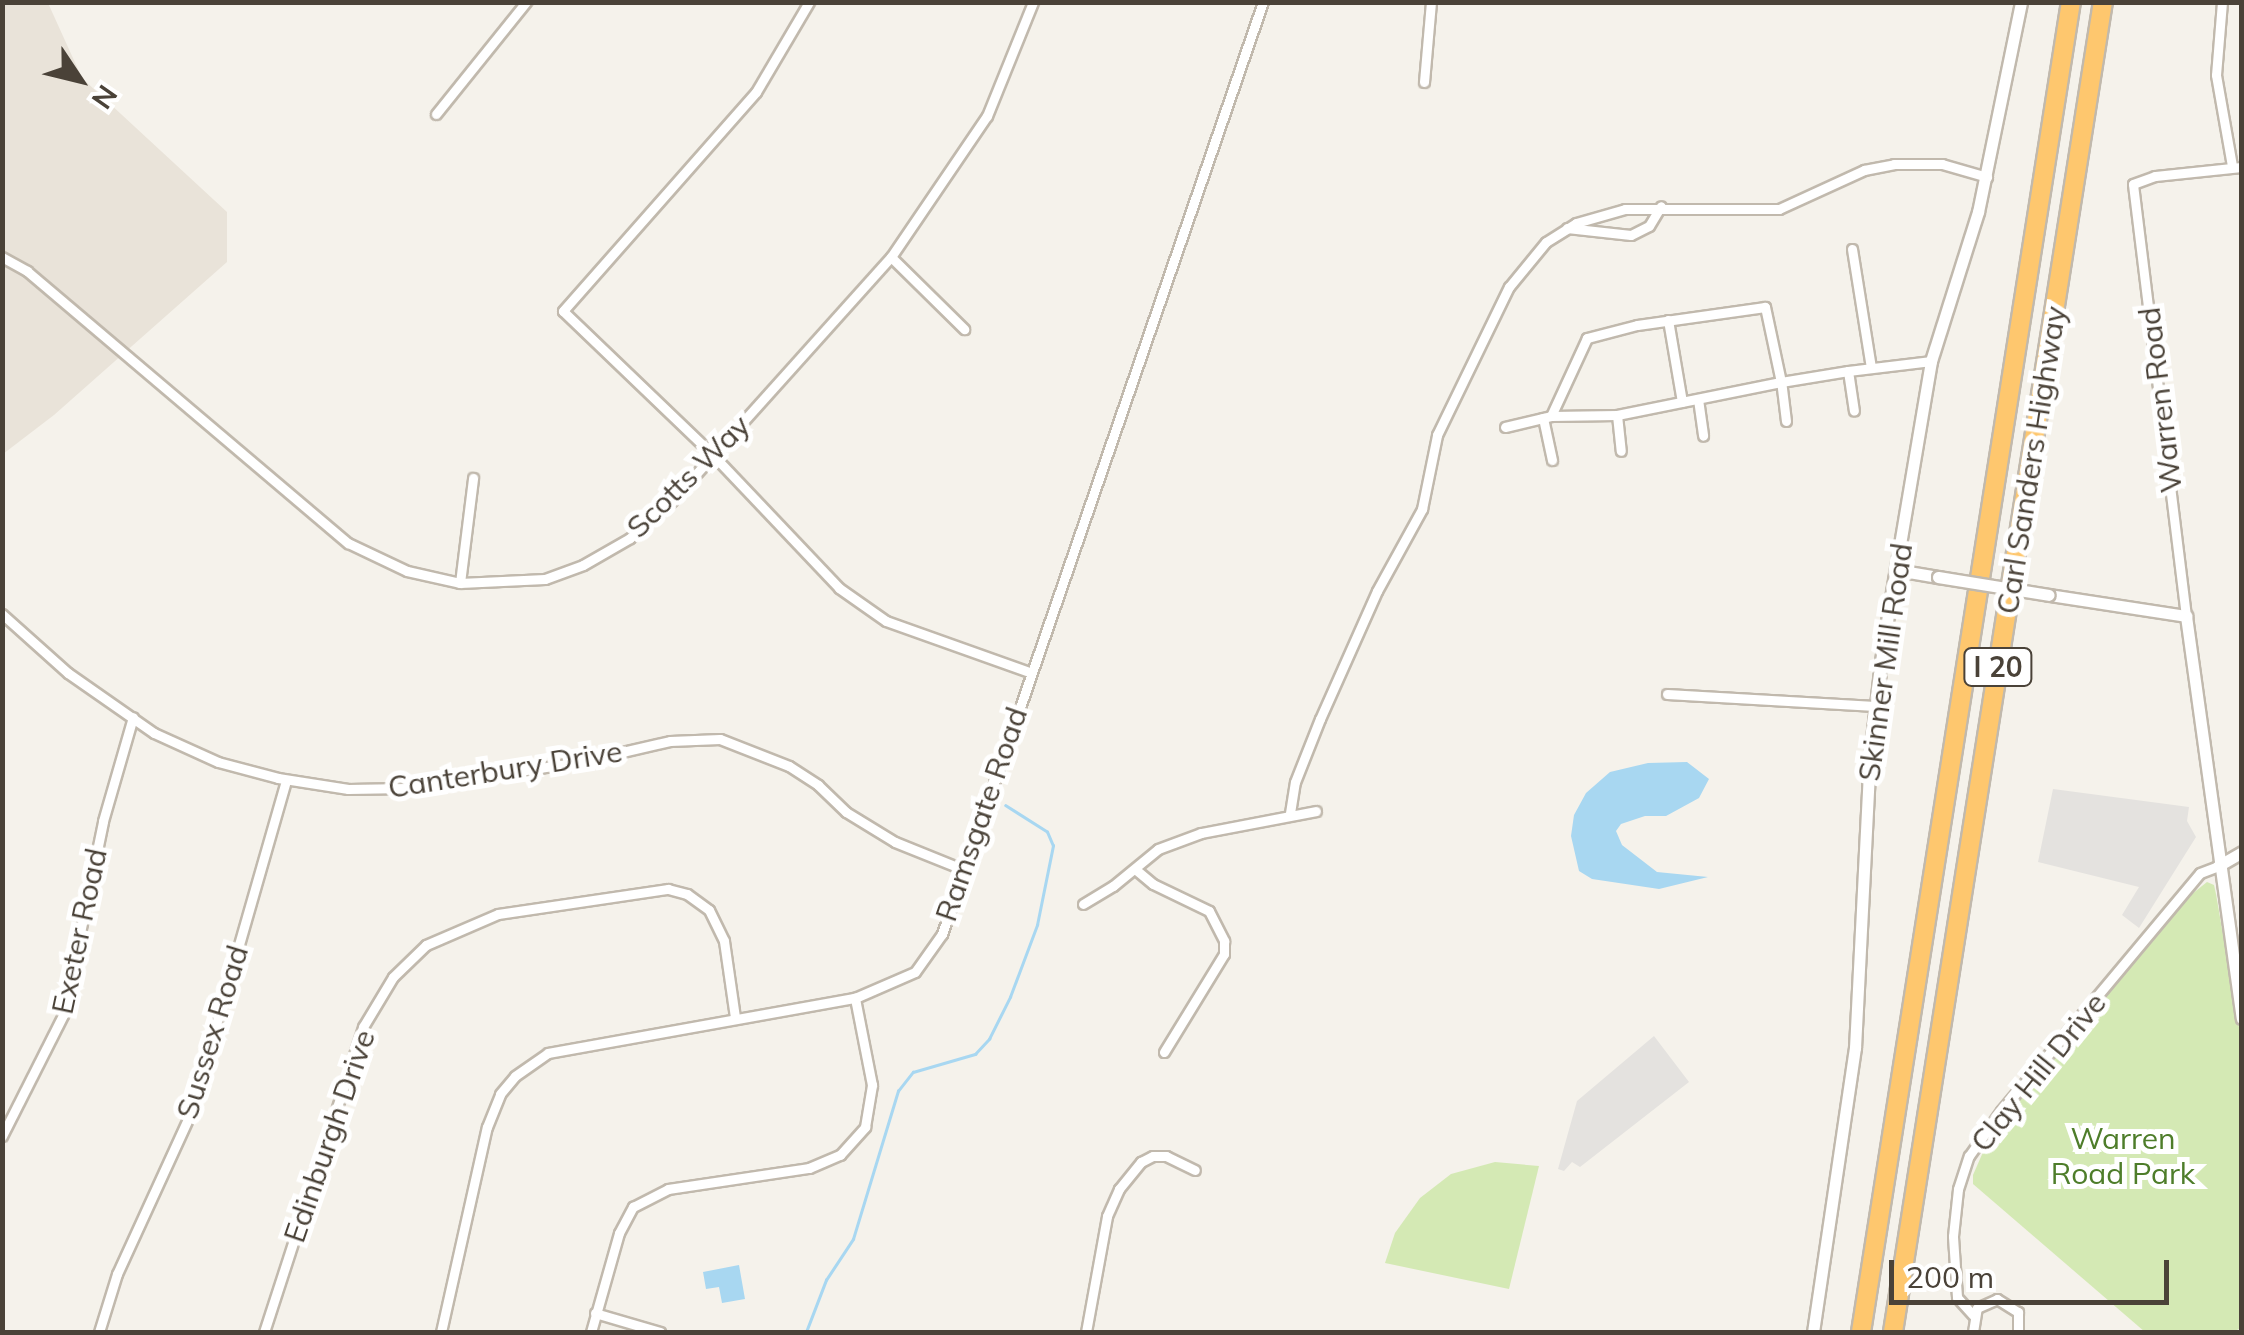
<!DOCTYPE html>
<html>
<head>
<meta charset="utf-8">
<style>
	body { margin:0 }
	#map { position:relative; width:2244px; height:1335px; overflow:hidden; background:#f5f2eb; font-family:Mulish,sans-serif }
	div>[style] { position:absolute }
	.residential>* { inset:0; background:#e9e3d9 }
	.green>* { inset:0; background:#d4e9b4 }
	.parking>* { inset:0; background:#e4e2df }
	.water>* { inset:0; background:#a8d7f1 }
	.stream>* { height:2.5px; margin:-1.25px; padding:0 1.25px; transform-origin:1.25px; border-radius:1.25px; background:#a8d7f1 }
	.roads { filter:drop-shadow(2px 0 #c1b9ad) drop-shadow(-2px 0 #c1b9ad) drop-shadow(0 2px #c1b9ad) drop-shadow(0 -2px #c1b9ad) }
	.minor>* { height:9px; margin:-4.5px; padding:0 4.5px; transform-origin:4.5px; border-radius:4.5px; background:#fff }
	.tertiary>* { height:11px; margin:-5.5px; padding:0 5.5px; transform-origin:5.5px; border-radius:5.5px; background:#fff }
	.motorway>* { height:18px; margin:-9px; padding:0 9px; transform-origin:9px; border-radius:9px; background:#fec76e }
	.bridges { filter:drop-shadow(2px 0 #c1b9ad) drop-shadow(-2px 0 #c1b9ad) drop-shadow(0 2px #c1b9ad) drop-shadow(0 -2px #c1b9ad) }
	.tertiary-bridge>* { height:11px; margin:-5.5px; padding:0 5.5px; transform-origin:5.5px; border-radius:5.5px; background:#fff }
	span { translate:-50% -50%; white-space:nowrap; text-align:center; line-height:1.15; -webkit-text-stroke:10px #fff; paint-order:stroke }
	.shield-label span { padding:2px 8px; background:#fff; border:2px solid; border-radius:8px; -webkit-text-stroke-width:0 }
	.shield-label { font-size:28px; color:#4a4238; font-weight:700 }
	.street-label { font-size:30px; color:#4a4238 }
	.park-label { font-size:30px; color:#4e7d2a }
	.frame { position:absolute; inset:0; border:5px solid #4a4238; pointer-events:none }
	.north { position:absolute; left:30px; top:30px; width:100px; height:100px; -webkit-text-stroke:8px #fff; paint-order:stroke; rotate:125deg; font-size:28px; font-weight:700; line-height:40px; text-align:center; color:#4a4238 }
	.north::after { content:''; display:block; margin:auto; width:35px; height:45px; background:#4a4238; clip-path:polygon(50% 0,100% 100%,50% 72%,0 100%) }
	.scale { position:absolute; left:1889px; top:1260px; width:280px; height:45px; box-sizing:border-box; border:5px solid #4a4238; border-top:0; padding-left:12px; font-size:30px; line-height:35px; white-space:nowrap; color:#4a4238; -webkit-text-stroke:8px #fff; paint-order:stroke }
</style>
</head>
<body>
<div id="map">
	<div class="residential">
		<div style="clip-path:polygon(3px 3px,48px 3px,82px 78px,227px 212px,227px 262px,54px 415px,3px 454px)"></div>
	</div>
	<div class="green">
		<div style="clip-path:polygon(2207px 882px,2214px 885px,2216px 894px,2241px 1039px,2241px 1328px,2233px 1332px,2145px 1332px,1973px 1184px,1973px 1175px,2001px 1111px,2182px 902px)"></div>
		<div style="clip-path:polygon(1495px 1162px,1539px 1166px,1509px 1289px,1385px 1263px,1395px 1233px,1420px 1198px,1451px 1174px)"></div>
	</div>
	<div class="parking">
		<div style="clip-path:polygon(2053px 789px,2189px 807px,2187px 821px,2196px 837px,2139px 928px,2122px 915px,2139px 887px,2038px 862px)"></div>
		<div style="clip-path:polygon(1654px 1036px,1689px 1082px,1580px 1167px,1572px 1162px,1564px 1171px,1558px 1169px,1577px 1101px)"></div>
	</div>
	<div class="water">
		<div style="clip-path:polygon(1687px 762px,1709px 779px,1699px 798px,1666px 816px,1645px 816px,1621px 824px,1616px 831px,1622px 845px,1657px 872px,1708px 877px,1659px 889px,1592px 879px,1579px 871px,1571px 836px,1574px 815px,1586px 793px,1610px 772px,1648px 763px)"></div>
		<div style="clip-path:polygon(739px 1265px,745px 1299px,722px 1303px,719px 1287px,706px 1289px,703px 1272px)"></div>
	</div>
	<div class="stream">
		<div style="left:806px;top:1332px;width:56px;rotate:-69deg"></div>
		<div style="left:826px;top:1280px;width:49px;rotate:-56.6deg"></div>
		<div style="left:853px;top:1239px;width:155px;rotate:-73.1deg"></div>
		<div style="left:898px;top:1091px;width:24px;rotate:-52deg"></div>
		<div style="left:913px;top:1072px;width:65px;rotate:-16.2deg"></div>
		<div style="left:975px;top:1054px;width:21px;rotate:-47deg"></div>
		<div style="left:989px;top:1039px;width:47px;rotate:-63.4deg"></div>
		<div style="left:1010px;top:997px;width:77px;rotate:-69.4deg"></div>
		<div style="left:1037px;top:925px;width:81px;rotate:-78.6deg"></div>
		<div style="left:1053px;top:846px;width:15px;rotate:-113deg"></div>
		<div style="left:1047px;top:832px;width:49px;rotate:-147.6deg"></div>
	</div>
	<div class="roads">
		<div class="minor">
			<div style="left:809px;top:2px;width:104px;rotate:120.5deg"></div>
			<div style="left:756px;top:92px;width:292px;rotate:131.4deg"></div>
			<div style="left:563px;top:311px;width:208px;rotate:43.8deg"></div>
			<div style="left:713px;top:455px;width:183px;rotate:46.5deg"></div>
			<div style="left:839px;top:588px;width:57px;rotate:35.1deg"></div>
			<div style="left:886px;top:621px;width:152px;rotate:19.6deg"></div>
			<div style="left:2222px;top:2px;width:73px;rotate:94.7deg"></div>
			<div style="left:2216px;top:75px;width:92px;rotate:80deg"></div>
			<div style="left:1424px;top:82px;width:80px;rotate:-85deg"></div>
			<div style="left:436px;top:114px;width:144px;rotate:-51.2deg"></div>
			<div style="left:1567px;top:228px;width:64px;rotate:6.2deg"></div>
			<div style="left:1631px;top:235px;width:20px;rotate:-27deg"></div>
			<div style="left:1649px;top:226px;width:23px;rotate:-59deg"></div>
			<div style="left:1852px;top:249px;width:120px;rotate:80.9deg"></div>
			<div style="left:2px;top:257px;width:29px;rotate:29deg"></div>
			<div style="left:27px;top:271px;width:421px;rotate:40.3deg"></div>
			<div style="left:348px;top:543px;width:65px;rotate:25.4deg"></div>
			<div style="left:407px;top:571px;width:54px;rotate:12.8deg"></div>
			<div style="left:460px;top:583px;width:85px;rotate:-2.7deg"></div>
			<div style="left:545px;top:579px;width:40px;rotate:-20.2deg"></div>
			<div style="left:583px;top:565px;width:54px;rotate:-29.9deg"></div>
			<div style="left:630px;top:538px;width:55px;rotate:-41.3deg"></div>
			<div style="left:671px;top:502px;width:329px;rotate:-48.1deg"></div>
			<div style="left:891px;top:257px;width:171px;rotate:-55.8deg"></div>
			<div style="left:987px;top:116px;width:123px;rotate:-68deg"></div>
			<div style="left:891px;top:257px;width:103px;rotate:44.6deg"></div>
			<div style="left:1668px;top:320px;width:83px;rotate:80.3deg"></div>
			<div style="left:1848px;top:371px;width:40px;rotate:81.5deg"></div>
			<div style="left:1698px;top:399px;width:37px;rotate:82deg"></div>
			<div style="left:1617px;top:415px;width:36px;rotate:84deg"></div>
			<div style="left:1543px;top:418px;width:43px;rotate:77.9deg"></div>
			<div style="left:1786px;top:421px;width:39px;rotate:-97deg"></div>
			<div style="left:1781px;top:382px;width:77px;rotate:-102deg"></div>
			<div style="left:1765px;top:307px;width:129px;rotate:172deg"></div>
			<div style="left:1637px;top:325px;width:52px;rotate:165.4deg"></div>
			<div style="left:1587px;top:338px;width:86px;rotate:114.8deg"></div>
			<div style="left:1551px;top:416px;width:66px;rotate:-0.9deg"></div>
			<div style="left:1617px;top:415px;width:167px;rotate:-11.4deg"></div>
			<div style="left:1781px;top:382px;width:68px;rotate:-9.3deg"></div>
			<div style="left:1848px;top:371px;width:84px;rotate:-6.9deg"></div>
			<div style="left:1505px;top:427px;width:47px;rotate:-13.4deg"></div>
			<div style="left:460px;top:583px;width:106px;rotate:-82.9deg"></div>
			<div style="left:2px;top:614px;width:89px;rotate:41.8deg"></div>
			<div style="left:68px;top:673px;width:105px;rotate:34.9deg"></div>
			<div style="left:154px;top:733px;width:70px;rotate:24.4deg"></div>
			<div style="left:218px;top:762px;width:62px;rotate:14.9deg"></div>
			<div style="left:278px;top:778px;width:71px;rotate:8.9deg"></div>
			<div style="left:348px;top:789px;width:58px;rotate:-1deg"></div>
			<div style="left:406px;top:788px;width:175px;rotate:-8.5deg"></div>
			<div style="left:579px;top:762px;width:93px;rotate:-13deg"></div>
			<div style="left:670px;top:741px;width:50px;rotate:-2.3deg"></div>
			<div style="left:720px;top:739px;width:74px;rotate:21.4deg"></div>
			<div style="left:789px;top:766px;width:35px;rotate:33deg"></div>
			<div style="left:818px;top:785px;width:39px;rotate:44deg"></div>
			<div style="left:846px;top:812px;width:57px;rotate:31.5deg"></div>
			<div style="left:895px;top:842px;width:72px;rotate:21.9deg"></div>
			<div style="left:2186px;top:616px;width:435px;rotate:-97deg"></div>
			<div style="left:2133px;top:184px;width:23px;rotate:-20deg"></div>
			<div style="left:2155px;top:176px;width:87px;rotate:-5.9deg"></div>
			<div style="left:1667px;top:694px;width:208px;rotate:3.3deg"></div>
			<div style="left:1290px;top:813px;width:31px;rotate:-81deg"></div>
			<div style="left:1295px;top:782px;width:68px;rotate:-68.4deg"></div>
			<div style="left:1320px;top:719px;width:140px;rotate:-66deg"></div>
			<div style="left:1377px;top:591px;width:94px;rotate:-61.2deg"></div>
			<div style="left:1422px;top:509px;width:76px;rotate:-78.5deg"></div>
			<div style="left:1437px;top:435px;width:165px;rotate:-64.1deg"></div>
			<div style="left:1509px;top:287px;width:58px;rotate:-50.6deg"></div>
			<div style="left:1546px;top:242px;width:36px;rotate:-32deg"></div>
			<div style="left:1576px;top:223px;width:51px;rotate:-15.9deg"></div>
			<div style="left:1625px;top:209px;width:154px"></div>
			<div style="left:1779px;top:209px;width:94px;rotate:-24.6deg"></div>
			<div style="left:1864px;top:170px;width:31px;rotate:-11deg"></div>
			<div style="left:1894px;top:164px;width:48px"></div>
			<div style="left:1942px;top:164px;width:47px;rotate:16.1deg"></div>
			<div style="left:1135px;top:869px;width:23px;rotate:40deg"></div>
			<div style="left:1153px;top:884px;width:62px;rotate:25.7deg"></div>
			<div style="left:1209px;top:911px;width:34px;rotate:63deg"></div>
			<div style="left:1224px;top:941px;width:13px;rotate:90deg"></div>
			<div style="left:1224px;top:954px;width:115px;rotate:121.5deg"></div>
			<div style="left:1083px;top:904px;width:35px;rotate:-31deg"></div>
			<div style="left:1113px;top:886px;width:58px;rotate:-39.4deg"></div>
			<div style="left:1158px;top:849px;width:46px;rotate:-20.4deg"></div>
			<div style="left:1201px;top:833px;width:117px;rotate:-10.8deg"></div>
			<div style="left:2px;top:1136px;width:136px;rotate:-63.2deg"></div>
			<div style="left:63px;top:1015px;width:198px;rotate:-78.3deg"></div>
			<div style="left:103px;top:821px;width:108px;rotate:-73.9deg"></div>
			<div style="left:595px;top:1313px;width:68px;rotate:16.3deg"></div>
			<div style="left:1973px;top:1315px;width:24px;rotate:-132deg"></div>
			<div style="left:1957px;top:1297px;width:61px;rotate:-93.8deg"></div>
			<div style="left:1953px;top:1236px;width:47px;rotate:-83.9deg"></div>
			<div style="left:1958px;top:1189px;width:35px;rotate:-72deg"></div>
			<div style="left:1969px;top:1156px;width:55px;rotate:-54.6deg"></div>
			<div style="left:2001px;top:1111px;width:310px;rotate:-50.1deg"></div>
			<div style="left:2200px;top:873px;width:19px;rotate:-21deg"></div>
			<div style="left:99px;top:1332px;width:61px;rotate:-72.8deg"></div>
			<div style="left:117px;top:1274px;width:178px;rotate:-65.4deg"></div>
			<div style="left:191px;top:1112px;width:345px;rotate:-74deg"></div>
			<div style="left:264px;top:1332px;width:321px;rotate:-72deg"></div>
			<div style="left:363px;top:1027px;width:58px;rotate:-59deg"></div>
			<div style="left:393px;top:977px;width:46px;rotate:-44.1deg"></div>
			<div style="left:426px;top:945px;width:78px;rotate:-23.3deg"></div>
			<div style="left:498px;top:914px;width:172px;rotate:-8.4deg"></div>
			<div style="left:668px;top:889px;width:20px;rotate:15deg"></div>
			<div style="left:687px;top:894px;width:27px;rotate:36deg"></div>
			<div style="left:709px;top:910px;width:34px;rotate:64deg"></div>
			<div style="left:724px;top:941px;width:77px;rotate:81.8deg"></div>
			<div style="left:441px;top:1332px;width:210px;rotate:-77.4deg"></div>
			<div style="left:487px;top:1127px;width:35px;rotate:-68deg"></div>
			<div style="left:500px;top:1094px;width:23px;rotate:-50deg"></div>
			<div style="left:515px;top:1076px;width:40px;rotate:-34.9deg"></div>
			<div style="left:548px;top:1053px;width:312px;rotate:-10.2deg"></div>
			<div style="left:855px;top:998px;width:65px;rotate:-23.4deg"></div>
			<div style="left:915px;top:972px;width:47px;rotate:-54.6deg"></div>
			<div style="left:942px;top:934px;width:986px;rotate:-71deg"></div>
			<div style="left:591px;top:1332px;width:103px;rotate:-74.2deg"></div>
			<div style="left:619px;top:1233px;width:30px;rotate:-62deg"></div>
			<div style="left:633px;top:1207px;width:39px;rotate:-27deg"></div>
			<div style="left:668px;top:1189px;width:143px;rotate:-8.5deg"></div>
			<div style="left:809px;top:1168px;width:34px;rotate:-23deg"></div>
			<div style="left:840px;top:1155px;width:38px;rotate:-48deg"></div>
			<div style="left:865px;top:1127px;width:43px;rotate:-80.5deg"></div>
			<div style="left:872px;top:1085px;width:89px;rotate:-101.1deg"></div>
			<div style="left:1086px;top:1332px;width:118px;rotate:-79.7deg"></div>
			<div style="left:1107px;top:1216px;width:30px;rotate:-66deg"></div>
			<div style="left:1119px;top:1189px;width:35px;rotate:-51deg"></div>
			<div style="left:1141px;top:1162px;width:13px;rotate:-27deg"></div>
			<div style="left:1153px;top:1156px;width:13px"></div>
			<div style="left:1166px;top:1156px;width:32px;rotate:26deg"></div>
			<div style="left:1973px;top:1332px;width:24px;rotate:-81deg"></div>
			<div style="left:1977px;top:1308px;width:22px;rotate:-24deg"></div>
			<div style="left:1997px;top:1299px;width:25px;rotate:32deg"></div>
			<div style="left:2018px;top:1312px;width:20px;rotate:90deg"></div>
		</div>
		<div class="tertiary">
			<div style="left:1897px;top:570px;width:42px;rotate:9.7deg"></div>
			<div style="left:2049px;top:595px;width:139px;rotate:8.7deg"></div>
			<div style="left:2186px;top:616px;width:406px;rotate:82.1deg"></div>
			<div style="left:2218px;top:866px;width:28px;rotate:-30deg"></div>
			<div style="left:1813px;top:1332px;width:287px;rotate:-81.6deg"></div>
			<div style="left:1855px;top:1048px;width:292px;rotate:-87.1deg"></div>
			<div style="left:1870px;top:756px;width:112px;rotate:-83.3deg"></div>
			<div style="left:1883px;top:645px;width:288px;rotate:-80.4deg"></div>
			<div style="left:1931px;top:361px;width:156px;rotate:-72.5deg"></div>
			<div style="left:1978px;top:212px;width:214px;rotate:-78.4deg"></div>
		</div>
		<div class="motorway">
			<div style="left:1861px;top:1332px;width:1346px;rotate:-81.03deg"></div>
			<div style="left:1893px;top:1332px;width:1346px;rotate:-81.03deg"></div>
		</div>
	</div>
	<div class="bridges">
		<div class="tertiary-bridge">
			<div style="left:1938px;top:577px;width:112px;rotate:9.2deg"></div>
		</div>
	</div>
	<div class="shield-label">
		<span style="left:1998px;top:667px">I 20</span>
	</div>
	<div class="street-label">
		<span style="left:2160px;top:400px;rotate:-97deg">Warren Road</span>
		<span style="left:2031px;top:460px;rotate:-81deg">Carl Sanders Highway</span>
		<span style="left:688px;top:476px;rotate:-45deg">Scotts Way</span>
		<span style="left:1885px;top:662px;rotate:-82deg">Skinner Mill Road</span>
		<span style="left:505px;top:769px;rotate:-9deg">Canterbury Drive</span>
		<span style="left:981px;top:814px;rotate:-71deg">Ramsgate Road</span>
		<span style="left:79px;top:931px;rotate:-78deg">Exeter Road</span>
		<span style="left:212px;top:1032px;rotate:-73deg">Sussex Road</span>
		<span style="left:2038px;top:1072px;rotate:-51deg">Clay Hill Drive</span>
		<span style="left:329px;top:1136px;rotate:-71deg">Edinburgh Drive</span>
	</div>
	<div class="park-label">
		<span style="left:2123px;top:1155px">Warren<br>Road Park</span>
	</div>
	<div class="frame"></div>
	<div class="north">N</div>
	<div class="scale">200 m</div>
</div>
</body>
</html>
